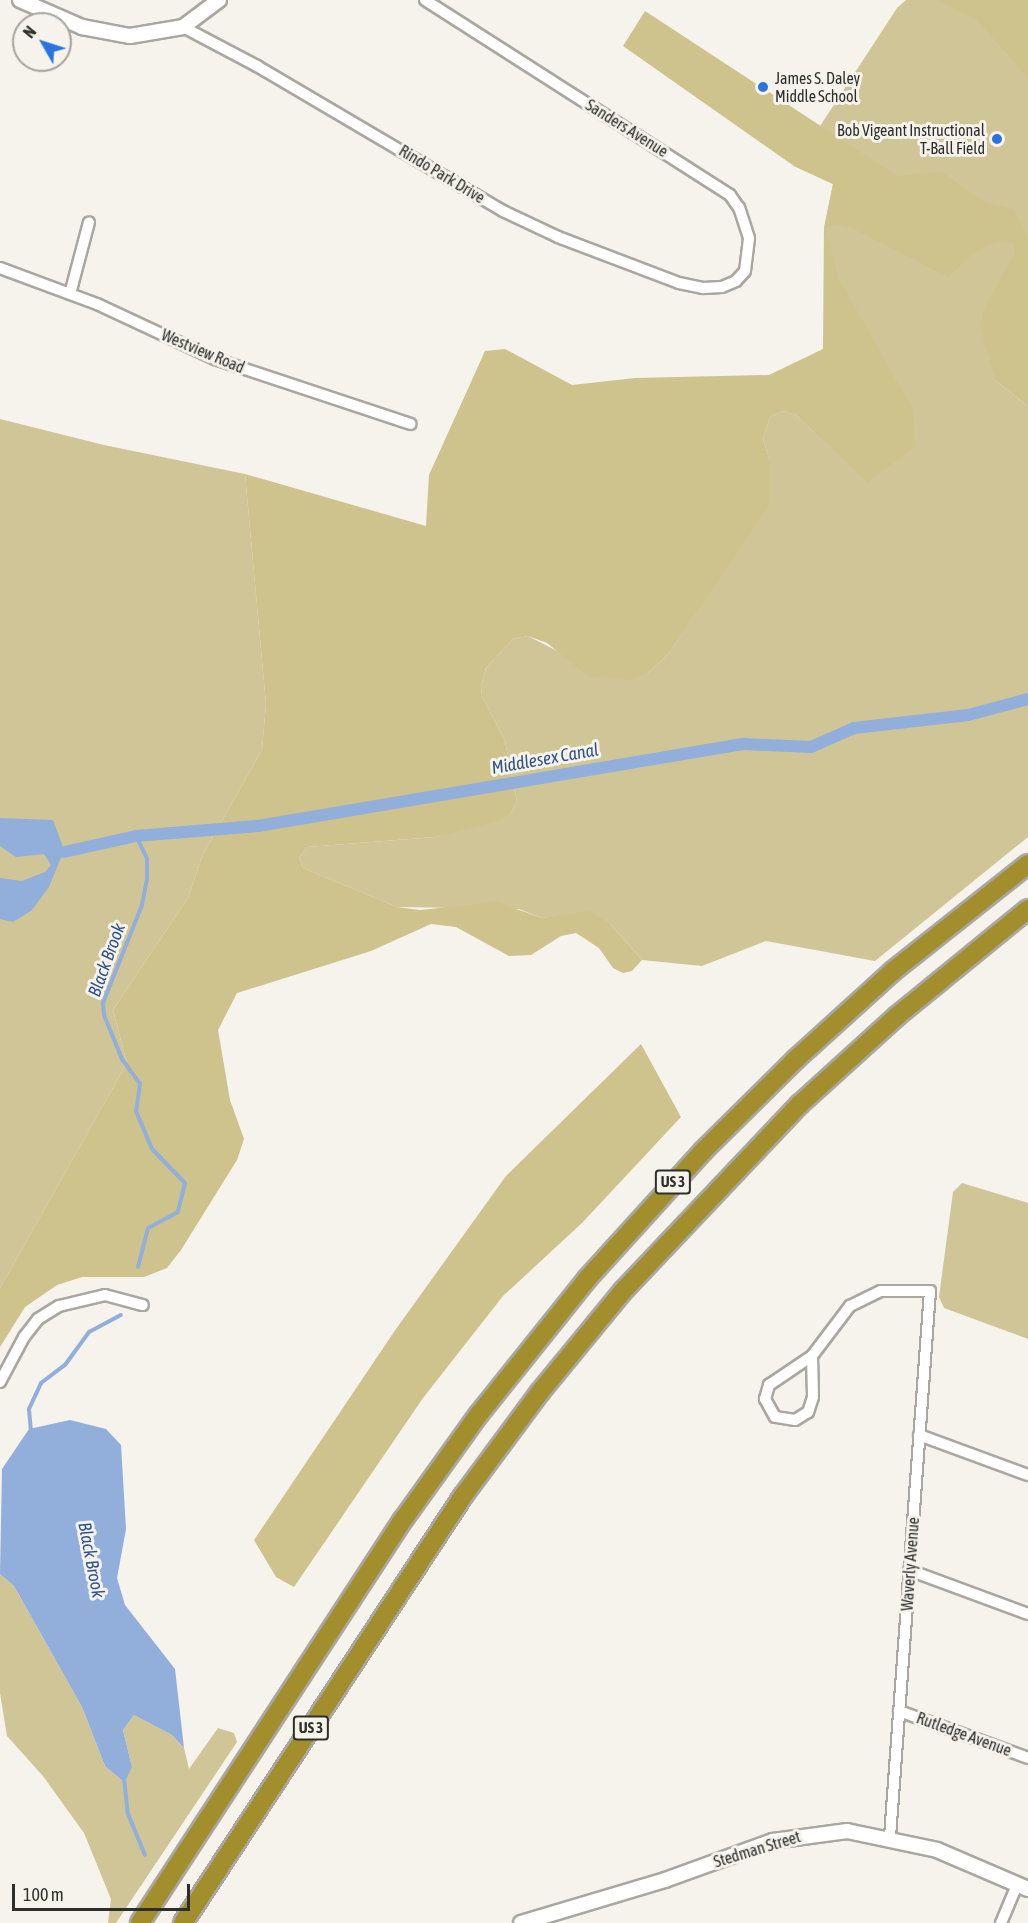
<!DOCTYPE html>
<html>
<head>
<meta charset="utf-8">
<style>
	body { margin:0 }
	#map { position:relative; width:1028px; height:1923px; overflow:hidden; background:#f5f3eb; font-family:"Asap Condensed",sans-serif }
	div>[style] { position:absolute }
	.green>* { inset:0; background:#d0c596 }
	.forest>* { inset:0; background:#cec28d }
	.water>* { inset:0; background:#92aeda }
	.stream>* { height:4px; margin:-2px; padding:0 2px; transform-origin:2px; border-radius:2px; background:#92aeda }
	.canal>* { height:12px; margin:-6px; padding:0 6px; transform-origin:6px; border-radius:6px; background:#92aeda }
	.roads { filter:drop-shadow(2px 0 #a9a7a0) drop-shadow(-2px 0 #a9a7a0) drop-shadow(0 2px #a9a7a0) drop-shadow(0 -2px #a9a7a0) }
	.street>* { height:10px; margin:-5px; padding:0 5px; transform-origin:5px; border-radius:5px; background:#fff }
	.secondary>* { height:14px; margin:-7px; padding:0 7px; transform-origin:7px; border-radius:7px; background:#fff }
	.highway>* { height:18px; margin:-9px; padding:0 9px; transform-origin:9px; border-radius:9px; background:#a38e2e }
	.dots>* { width:16px; height:16px; translate:-50% -50%; box-sizing:border-box; border:3px solid #f5f3eb; border-radius:50% }
	span { translate:-50% -50%; white-space:nowrap; text-align:center; line-height:1.15; -webkit-text-stroke:6px #f5f3eb; paint-order:stroke }
	.shield-label span { padding:2px 4px; background:#f5f3eb; border:2px solid; border-radius:4px; -webkit-text-stroke-width:0 }
	.shield-label { font-size:15px; color:#2e2e2b; font-weight:700 }
	.poi-label { font-size:16px; color:#2e2e2b }
	.left { translate:0 -50%; text-align:left }
	.right { translate:-100% -50%; text-align:right }
	.street-label { font-size:16px; color:#2e2e2b }
	.water-label { font-size:18px; color:#2f538a; font-style:italic }
	.north { position:absolute; left:12px; top:12px; width:60px; height:60px; box-sizing:border-box; background:#f5f3eb; border:2px solid #a5a49e; border-radius:50%; rotate:309deg; font-size:16px; font-weight:700; line-height:24px; text-align:center; color:#2e2e2b }
	.north::after { content:''; display:block; margin:auto; width:21px; height:27px; background:#2b74e0; clip-path:polygon(50% 0,100% 100%,50% 72%,0 100%) }
	.scale { position:absolute; left:12px; top:1884px; width:178px; height:27px; box-sizing:border-box; border:3px solid #2e2e2b; border-top:0; padding-left:8px; font-size:18px; line-height:21px; white-space:nowrap; color:#2e2e2b; -webkit-text-stroke:4px #f5f3eb; paint-order:stroke }
</style>
</head>
<body>
<div id="map">
	<div class="green">
		<div style="clip-path:polygon(906px 0,1028px 0,1028px 259px,996px 381px,1028px 406px,1028px 837px,875px 961px,766px 941px,702px 966px,642px 960px,611px 925px,561px 916px,542px 918px,519px 909px,397px 907px,303px 868px,299px 858px,307px 847px,435px 837px,510px 814px,517px 802px,505px 741px,482px 696px,481px 686px,486px 668px,513px 639px,528px 636px,563px 654px,648px 673px,669px 653px,712px 588px,770px 461px,763px 439px,770px 417px,783px 411px,796px 415px,867px 481px,839px 279px,826px 243px,824px 228px,833px 184px,794px 166px,897px 8px)"></div>
		<div style="clip-path:polygon(0 419px,104px 445px,245px 474px,266px 704px,262px 750px,203px 854px,188px 898px,113px 1010px,127px 1063px,0 1288px)"></div>
		<div style="clip-path:polygon(962px 1183px,1028px 1203px,1028px 1339px,944px 1308px,939px 1297px,953px 1192px)"></div>
		<div style="clip-path:polygon(0 1574px,14px 1586px,82px 1707px,105px 1766px,125px 1783px,132px 1767px,123px 1730px,134px 1715px,172px 1735px,184px 1748px,189px 1769px,218px 1728px,234px 1733px,237px 1742px,116px 1923px,108px 1923px,111px 1899px,84px 1833px,43px 1776px,7px 1736px,0 1693px)"></div>
	</div>
	<div class="forest">
		<div style="clip-path:polygon(937px 0,1028px 0,1028px 78px,978px 21px)"></div>
		<div style="clip-path:polygon(645px 11px,897px 176px,942px 172px,982px 201px,1014px 210px,1028px 237px,1028px 406px,996px 381px,980px 327px,985px 306px,1015px 253px,1013px 243px,996px 242px,974px 253px,948px 277px,852px 228px,835px 224px,825px 228px,839px 279px,913px 410px,915px 447px,867px 482px,796px 415px,783px 411px,770px 417px,763px 439px,770px 461px,770px 503px,669px 653px,648px 673px,629px 680px,588px 676px,547px 643px,528px 636px,513px 639px,486px 668px,481px 686px,482px 696px,505px 741px,517px 802px,510px 814px,498px 821px,435px 837px,307px 847px,299px 858px,303px 868px,397px 907px,420px 910px,497px 902px,542px 918px,590px 911px,611px 925px,642px 960px,632px 971px,623px 973px,613px 968px,599px 948px,576px 933px,561px 936px,531px 955px,509px 956px,456px 927px,431px 924px,371px 951px,237px 993px,218px 1030px,230px 1100px,244px 1139px,237px 1160px,181px 1250px,167px 1268px,144px 1277px,82px 1277px,57px 1285px,25px 1307px,0 1347px,0 1288px,127px 1063px,113px 1010px,188px 898px,203px 854px,262px 750px,266px 704px,245px 474px,426px 526px,429px 475px,485px 351px,505px 349px,572px 385px,635px 378px,769px 375px,823px 349px,824px 228px,833px 184px,794px 166px,623px 46px)"></div>
		<div style="clip-path:polygon(641px 1044px,681px 1117px,582px 1223px,503px 1296px,423px 1398px,294px 1587px,276px 1577px,254px 1540px,396px 1329px,506px 1176px)"></div>
	</div>
	<div class="water">
		<div style="clip-path:polygon(0 818px,53px 820px,64px 850px,49px 887px,32px 910px,13px 922px,0 919px,0 878px,22px 881px,45px 872px,51px 865px,44px 854px,16px 857px,0 846px)"></div>
		<div style="clip-path:polygon(70px 1420px,106px 1429px,121px 1445px,126px 1529px,117px 1578px,125px 1605px,175px 1669px,184px 1748px,172px 1735px,134px 1715px,123px 1730px,132px 1767px,125px 1783px,105px 1766px,82px 1707px,14px 1586px,0 1574px,2px 1469px,29px 1429px)"></div>
	</div>
	<div class="stream">
		<div style="left:136px;top:836px;width:25px;rotate:64deg"></div>
		<div style="left:147px;top:859px;width:20px;rotate:90deg"></div>
		<div style="left:147px;top:879px;width:26px;rotate:101deg"></div>
		<div style="left:142px;top:905px;width:105px;rotate:111.7deg"></div>
		<div style="left:103px;top:1003px;width:12px;rotate:85deg"></div>
		<div style="left:104px;top:1015px;width:48px;rotate:67.8deg"></div>
		<div style="left:122px;top:1059px;width:31px;rotate:54deg"></div>
		<div style="left:140px;top:1084px;width:27px;rotate:98deg"></div>
		<div style="left:136px;top:1111px;width:41px;rotate:67.2deg"></div>
		<div style="left:152px;top:1149px;width:47px;rotate:45.9deg"></div>
		<div style="left:185px;top:1183px;width:30px;rotate:104deg"></div>
		<div style="left:178px;top:1212px;width:34px;rotate:152deg"></div>
		<div style="left:148px;top:1228px;width:40px;rotate:104.4deg"></div>
		<div style="left:31px;top:1432px;width:23px;rotate:-95deg"></div>
		<div style="left:29px;top:1409px;width:29px;rotate:-65deg"></div>
		<div style="left:41px;top:1383px;width:30px;rotate:-37deg"></div>
		<div style="left:65px;top:1365px;width:41px;rotate:-54deg"></div>
		<div style="left:89px;top:1332px;width:36px;rotate:-28deg"></div>
		<div style="left:124px;top:1778px;width:36px;rotate:84deg"></div>
		<div style="left:128px;top:1814px;width:44px;rotate:67.5deg"></div>
	</div>
	<div class="canal">
		<div style="left:64px;top:852px;width:74px;rotate:-12.5deg"></div>
		<div style="left:136px;top:836px;width:122px;rotate:-4.7deg"></div>
		<div style="left:258px;top:826px;width:493px;rotate:-9.6deg"></div>
		<div style="left:744px;top:744px;width:67px;rotate:2.6deg"></div>
		<div style="left:811px;top:747px;width:47px;rotate:-23.8deg"></div>
		<div style="left:854px;top:728px;width:115px;rotate:-6.5deg"></div>
		<div style="left:968px;top:715px;width:62px;rotate:-14.9deg"></div>
	</div>
	<div class="roads">
		<div class="street">
			<div style="left:183px;top:27px;width:84px;rotate:27.8deg"></div>
			<div style="left:257px;top:66px;width:286px;rotate:30.5deg"></div>
			<div style="left:503px;top:211px;width:61px;rotate:25.3deg"></div>
			<div style="left:558px;top:237px;width:129px;rotate:20.8deg"></div>
			<div style="left:679px;top:283px;width:25px;rotate:12deg"></div>
			<div style="left:703px;top:288px;width:19px;rotate:-3deg"></div>
			<div style="left:722px;top:287px;width:15px;rotate:-23deg"></div>
			<div style="left:736px;top:281px;width:13px;rotate:-48deg"></div>
			<div style="left:745px;top:271px;width:33px;rotate:-83deg"></div>
			<div style="left:749px;top:238px;width:32px;rotate:-108deg"></div>
			<div style="left:739px;top:208px;width:16px;rotate:-125deg"></div>
			<div style="left:730px;top:195px;width:362px;rotate:-147.4deg"></div>
			<div style="left:0;top:268px;width:103px;rotate:20.4deg"></div>
			<div style="left:97px;top:304px;width:130px;rotate:25deg"></div>
			<div style="left:215px;top:359px;width:206px;rotate:18.4deg"></div>
			<div style="left:70px;top:294px;width:74px;rotate:-75.2deg"></div>
			<div style="left:812px;top:1356px;width:41px;rotate:88.6deg"></div>
			<div style="left:813px;top:1397px;width:16px;rotate:108deg"></div>
			<div style="left:808px;top:1412px;width:15px;rotate:148deg"></div>
			<div style="left:795px;top:1420px;width:20px;rotate:-171deg"></div>
			<div style="left:775px;top:1417px;width:21px;rotate:-119deg"></div>
			<div style="left:765px;top:1399px;width:15px;rotate:-74deg"></div>
			<div style="left:769px;top:1385px;width:52px;rotate:-34deg"></div>
			<div style="left:812px;top:1356px;width:63px;rotate:-52.8deg"></div>
			<div style="left:850px;top:1306px;width:34px;rotate:-26deg"></div>
			<div style="left:881px;top:1291px;width:49px"></div>
			<div style="left:930px;top:1291px;width:547px;rotate:94.19deg"></div>
			<div style="left:0;top:1382px;width:51px;rotate:-61.9deg"></div>
			<div style="left:24px;top:1337px;width:23px;rotate:-52deg"></div>
			<div style="left:38px;top:1319px;width:25px;rotate:-32deg"></div>
			<div style="left:59px;top:1306px;width:47px;rotate:-13.4deg"></div>
			<div style="left:105px;top:1295px;width:39px;rotate:15deg"></div>
			<div style="left:919px;top:1435px;width:116px;rotate:20.2deg"></div>
			<div style="left:909px;top:1570px;width:127px;rotate:20.3deg"></div>
			<div style="left:899px;top:1711px;width:137px;rotate:20deg"></div>
			<div style="left:1001px;top:1923px;width:41px;rotate:-67.2deg"></div>
		</div>
		<div class="secondary">
			<div style="left:20px;top:0;width:68px;rotate:23.5deg"></div>
			<div style="left:82px;top:27px;width:49px;rotate:10.6deg"></div>
			<div style="left:130px;top:36px;width:54px;rotate:-9.6deg"></div>
			<div style="left:183px;top:27px;width:45px;rotate:-36.9deg"></div>
			<div style="left:521px;top:1923px;width:150px;rotate:-16.6deg"></div>
			<div style="left:665px;top:1880px;width:115px;rotate:-19.9deg"></div>
			<div style="left:773px;top:1841px;width:75px;rotate:-7.7deg"></div>
			<div style="left:847px;top:1831px;width:92px;rotate:11.9deg"></div>
			<div style="left:937px;top:1850px;width:99px;rotate:23.2deg"></div>
		</div>
		<div class="highway">
			<div style="left:140px;top:1923px;width:481px;rotate:-56.9deg"></div>
			<div style="left:403px;top:1520px;width:130px;rotate:-54.4deg"></div>
			<div style="left:479px;top:1414px;width:173px;rotate:-51.3deg"></div>
			<div style="left:587px;top:1279px;width:173px;rotate:-47.8deg"></div>
			<div style="left:703px;top:1151px;width:131px;rotate:-44.7deg"></div>
			<div style="left:796px;top:1059px;width:131px;rotate:-42.2deg"></div>
			<div style="left:893px;top:971px;width:172px;rotate:-38.4deg"></div>
			<div style="left:183px;top:1923px;width:511px;rotate:-56.75deg"></div>
			<div style="left:463px;top:1496px;width:129px;rotate:-53.5deg"></div>
			<div style="left:540px;top:1392px;width:131px;rotate:-50.6deg"></div>
			<div style="left:623px;top:1291px;width:257px;rotate:-46.6deg"></div>
			<div style="left:800px;top:1104px;width:131px;rotate:-42.2deg"></div>
			<div style="left:897px;top:1016px;width:169px;rotate:-39.2deg"></div>
		</div>
	</div>
	<div class="dots">
		<div style="left:763px;top:87px;background:#2b74e0"></div>
		<div style="left:997px;top:139px;background:#2b74e0"></div>
	</div>
	<div class="shield-label">
		<span style="left:673px;top:1182px">US 3</span>
		<span style="left:311px;top:1728px">US 3</span>
	</div>
	<div class="poi-label">
		<span class="left" style="left:775px;top:87px">James S. Daley<br>Middle School</span>
		<span class="right" style="left:985px;top:139px">Bob Vigeant Instructional<br>T-Ball Field</span>
	</div>
	<div class="street-label">
		<span style="left:627px;top:128px;rotate:32deg">Sanders Avenue</span>
		<span style="left:442px;top:174px;rotate:31deg">Rindo Park Drive</span>
		<span style="left:203px;top:351px;rotate:23deg">Westview Road</span>
		<span style="left:910px;top:1564px;rotate:-86deg">Waverly Avenue</span>
		<span style="left:964px;top:1734px;rotate:20deg">Rutledge Avenue</span>
		<span style="left:757px;top:1849px;rotate:-17deg">Stedman Street</span>
	</div>
	<div class="water-label">
		<span style="left:545px;top:759px;rotate:-10deg">Middlesex Canal</span>
		<span style="left:107px;top:960px;rotate:-70deg">Black Brook</span>
		<span style="left:91px;top:1560px;rotate:79deg">Black Brook</span>
	</div>
	<div class="north">N</div>
	<div class="scale">100 m</div>
</div>
</body>
</html>
